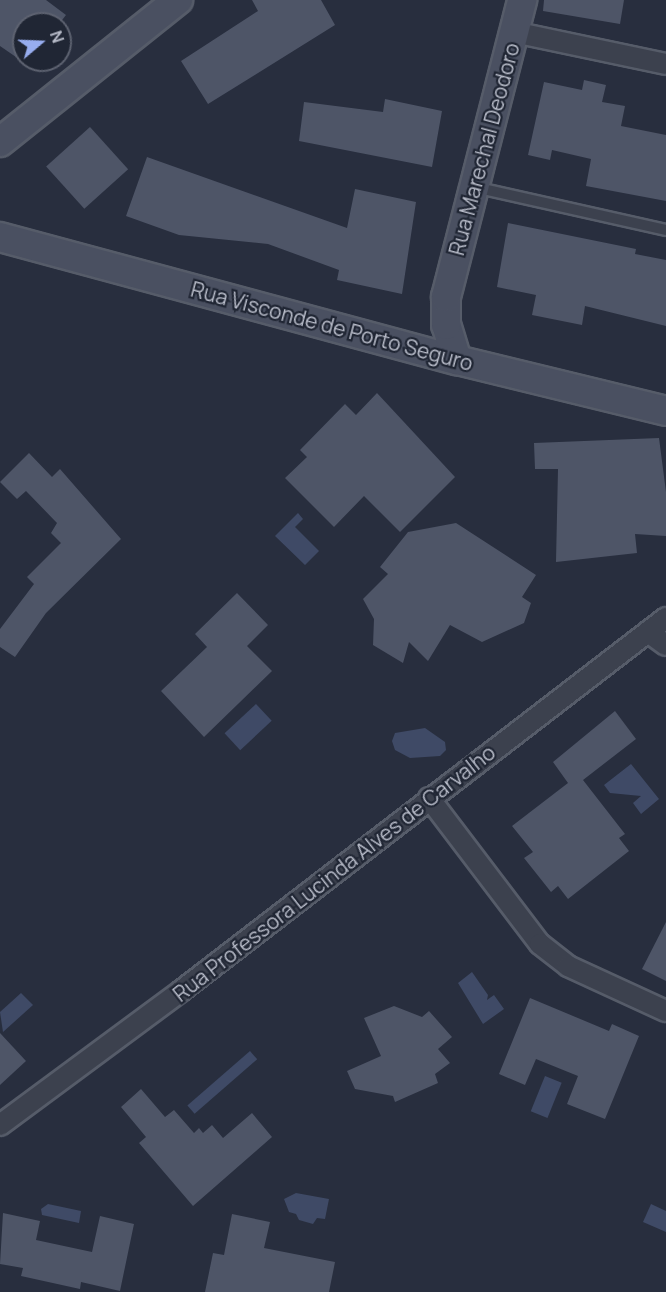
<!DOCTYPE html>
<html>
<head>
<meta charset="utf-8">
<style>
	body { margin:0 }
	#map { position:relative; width:666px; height:1292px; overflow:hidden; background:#282e3e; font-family:Manrope,sans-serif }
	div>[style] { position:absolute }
	.water>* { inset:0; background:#3f4a66; transform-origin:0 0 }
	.building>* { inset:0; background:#4e5567; transform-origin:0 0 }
	.roads { filter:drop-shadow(2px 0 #565c69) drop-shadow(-2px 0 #565c69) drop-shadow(0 2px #565c69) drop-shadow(0 -2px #565c69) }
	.lane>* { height:10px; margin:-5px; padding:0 5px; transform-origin:5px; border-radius:5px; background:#3c414e }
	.street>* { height:20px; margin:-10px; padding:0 10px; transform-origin:10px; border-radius:10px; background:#3c414e }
	.secondary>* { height:28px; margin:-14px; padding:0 14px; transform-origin:14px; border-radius:14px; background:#4a5061 }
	span { translate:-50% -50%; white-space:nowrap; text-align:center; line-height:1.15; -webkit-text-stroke:4.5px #202634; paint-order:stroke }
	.street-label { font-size:21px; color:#b8bcc9 }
	.north { position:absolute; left:12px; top:12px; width:60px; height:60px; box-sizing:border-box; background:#202634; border:2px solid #5d6270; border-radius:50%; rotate:71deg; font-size:16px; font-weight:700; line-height:24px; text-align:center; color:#b8bcc9 }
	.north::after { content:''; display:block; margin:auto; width:21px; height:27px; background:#97adef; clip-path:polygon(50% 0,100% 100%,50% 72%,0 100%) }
</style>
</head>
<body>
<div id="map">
	<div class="water">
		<div style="clip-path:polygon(298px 513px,303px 519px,295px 527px,319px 551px,305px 565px,275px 536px)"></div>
		<div style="left:256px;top:704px;width:23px;height:43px;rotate:47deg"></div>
		<div style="clip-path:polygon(425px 728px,445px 742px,446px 750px,440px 756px,410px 758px,395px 750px,392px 741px,395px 733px)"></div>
		<div style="clip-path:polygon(631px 764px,659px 799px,641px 814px,633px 803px,641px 796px,610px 793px,604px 785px)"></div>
		<div style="clip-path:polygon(472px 972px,488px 995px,487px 1000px,494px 995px,504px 1009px,483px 1024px,458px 983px)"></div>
		<div style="clip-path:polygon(21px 993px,33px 1005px,3px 1032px,0 1012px)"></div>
		<div style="left:250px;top:1051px;width:11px;height:83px;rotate:49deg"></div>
		<div style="left:545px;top:1076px;width:18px;height:38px;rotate:22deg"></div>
		<div style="clip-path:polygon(296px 1193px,329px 1199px,325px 1219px,317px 1218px,313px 1224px,299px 1220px,296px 1214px,289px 1212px,284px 1199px)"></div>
		<div style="clip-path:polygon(48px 1204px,81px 1211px,79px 1223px,42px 1215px,41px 1209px)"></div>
		<div style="clip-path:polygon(651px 1204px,666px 1211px,666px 1232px,643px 1222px)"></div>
	</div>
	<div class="building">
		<div style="clip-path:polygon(0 0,46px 0,66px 15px,59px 24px,24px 24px,24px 60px,33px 60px,29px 66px,0 46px)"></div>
		<div style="clip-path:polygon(252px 0,321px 0,335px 25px,208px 104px,181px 61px,258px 11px)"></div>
		<div style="clip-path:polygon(544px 0,624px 0,620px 24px,543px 11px)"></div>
		<div style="clip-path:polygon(584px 80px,606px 85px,602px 102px,625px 106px,621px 126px,666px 135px,666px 201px,586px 186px,591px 159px,552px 150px,550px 160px,528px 155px,544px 82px,582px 90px)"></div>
		<div style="clip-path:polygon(385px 99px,442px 111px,432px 167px,299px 141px,304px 102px,383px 112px)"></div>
		<div style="left:90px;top:127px;width:57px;height:59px;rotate:48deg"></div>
		<div style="clip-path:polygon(147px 157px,347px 228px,355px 189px,416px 202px,402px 294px,337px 280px,339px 270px,268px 244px,179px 235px,126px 216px)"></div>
		<div style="clip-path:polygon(508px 223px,636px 249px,635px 254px,666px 260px,666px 326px,585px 306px,582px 325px,532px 315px,536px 295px,497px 287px)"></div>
		<div style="clip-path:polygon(377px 393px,455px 477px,400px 532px,364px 496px,334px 527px,285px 478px,307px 457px,300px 450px,345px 404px,356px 415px)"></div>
		<div style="clip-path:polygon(659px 438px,666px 492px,666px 536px,635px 534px,637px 553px,556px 562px,558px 469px,535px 469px,534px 443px)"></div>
		<div style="clip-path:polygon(29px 453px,52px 477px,60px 469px,121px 539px,46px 613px,15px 657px,0 647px,0 629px,34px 584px,27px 577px,61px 543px,51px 533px,57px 523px,26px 491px,17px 499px,0 482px)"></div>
		<div style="clip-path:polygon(456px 523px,536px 575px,522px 597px,531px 603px,524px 623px,482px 642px,450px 625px,428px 661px,409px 642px,403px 663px,373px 645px,374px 619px,363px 599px,388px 574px,380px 567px,408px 532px)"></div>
		<div style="clip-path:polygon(237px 593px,268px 625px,247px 646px,272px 671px,204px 737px,161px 691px,207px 647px,195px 634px)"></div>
		<div style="clip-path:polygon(615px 711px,636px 739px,583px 780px,625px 834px,619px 838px,629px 851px,568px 899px,558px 886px,551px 892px,524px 858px,533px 852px,512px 826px,568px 783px,553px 762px)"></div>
		<div style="clip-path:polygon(666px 922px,666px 981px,642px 969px)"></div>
		<div style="clip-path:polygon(530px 998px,609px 1031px,612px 1024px,639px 1036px,605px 1119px,567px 1104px,578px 1076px,536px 1059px,525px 1085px,499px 1074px)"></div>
		<div style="clip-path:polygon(394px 1006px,422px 1017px,429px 1011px,452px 1037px,438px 1049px,450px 1063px,435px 1074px,438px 1083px,395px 1102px,393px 1096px,355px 1089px,347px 1071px,381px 1056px,364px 1018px)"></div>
		<div style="clip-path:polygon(0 1033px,26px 1061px,0 1085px)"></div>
		<div style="clip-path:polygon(141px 1089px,165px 1117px,174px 1110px,194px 1133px,199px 1128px,203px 1133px,212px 1125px,223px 1138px,252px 1113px,272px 1137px,193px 1206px,139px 1143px,146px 1137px,121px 1107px)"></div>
		<div style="clip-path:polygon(3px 1213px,40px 1221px,36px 1240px,92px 1252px,100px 1216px,134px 1224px,120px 1291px,81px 1282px,80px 1289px,21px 1276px,23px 1268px,0 1264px)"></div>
		<div style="clip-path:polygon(232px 1214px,270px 1222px,264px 1248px,335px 1262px,329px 1292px,205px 1292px,213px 1253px,224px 1255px)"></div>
	</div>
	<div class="roads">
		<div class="lane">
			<div style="left:474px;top:187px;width:197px;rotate:12.6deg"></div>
		</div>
		<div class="street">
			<div style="left:514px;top:32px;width:155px;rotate:11.9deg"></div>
			<div style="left:648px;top:632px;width:22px;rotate:36deg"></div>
			<div style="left:429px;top:798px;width:183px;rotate:52.8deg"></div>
			<div style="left:540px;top:944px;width:36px;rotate:38deg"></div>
			<div style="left:568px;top:966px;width:108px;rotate:24.7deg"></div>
			<div style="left:0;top:1125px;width:225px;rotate:-36.5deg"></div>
			<div style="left:181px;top:991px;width:612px;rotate:-37.56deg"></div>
		</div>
		<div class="secondary">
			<div style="left:0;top:142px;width:228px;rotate:-38.6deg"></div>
			<div style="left:0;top:237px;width:473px;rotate:15.1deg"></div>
			<div style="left:457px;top:360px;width:215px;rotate:13.7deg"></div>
			<div style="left:457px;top:360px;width:37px;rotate:-107deg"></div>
			<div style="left:446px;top:325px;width:28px;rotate:-90deg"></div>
			<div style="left:446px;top:297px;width:307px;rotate:-75.6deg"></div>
		</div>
	</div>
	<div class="street-label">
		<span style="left:484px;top:149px;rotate:-75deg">Rua Marechal Deodoro</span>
		<span style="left:332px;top:326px;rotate:15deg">Rua Visconde de Porto Seguro</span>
		<span style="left:334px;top:873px;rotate:-38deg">Rua Professora Lucinda Alves de Carvalho</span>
	</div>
	<div class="north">N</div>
</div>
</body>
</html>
